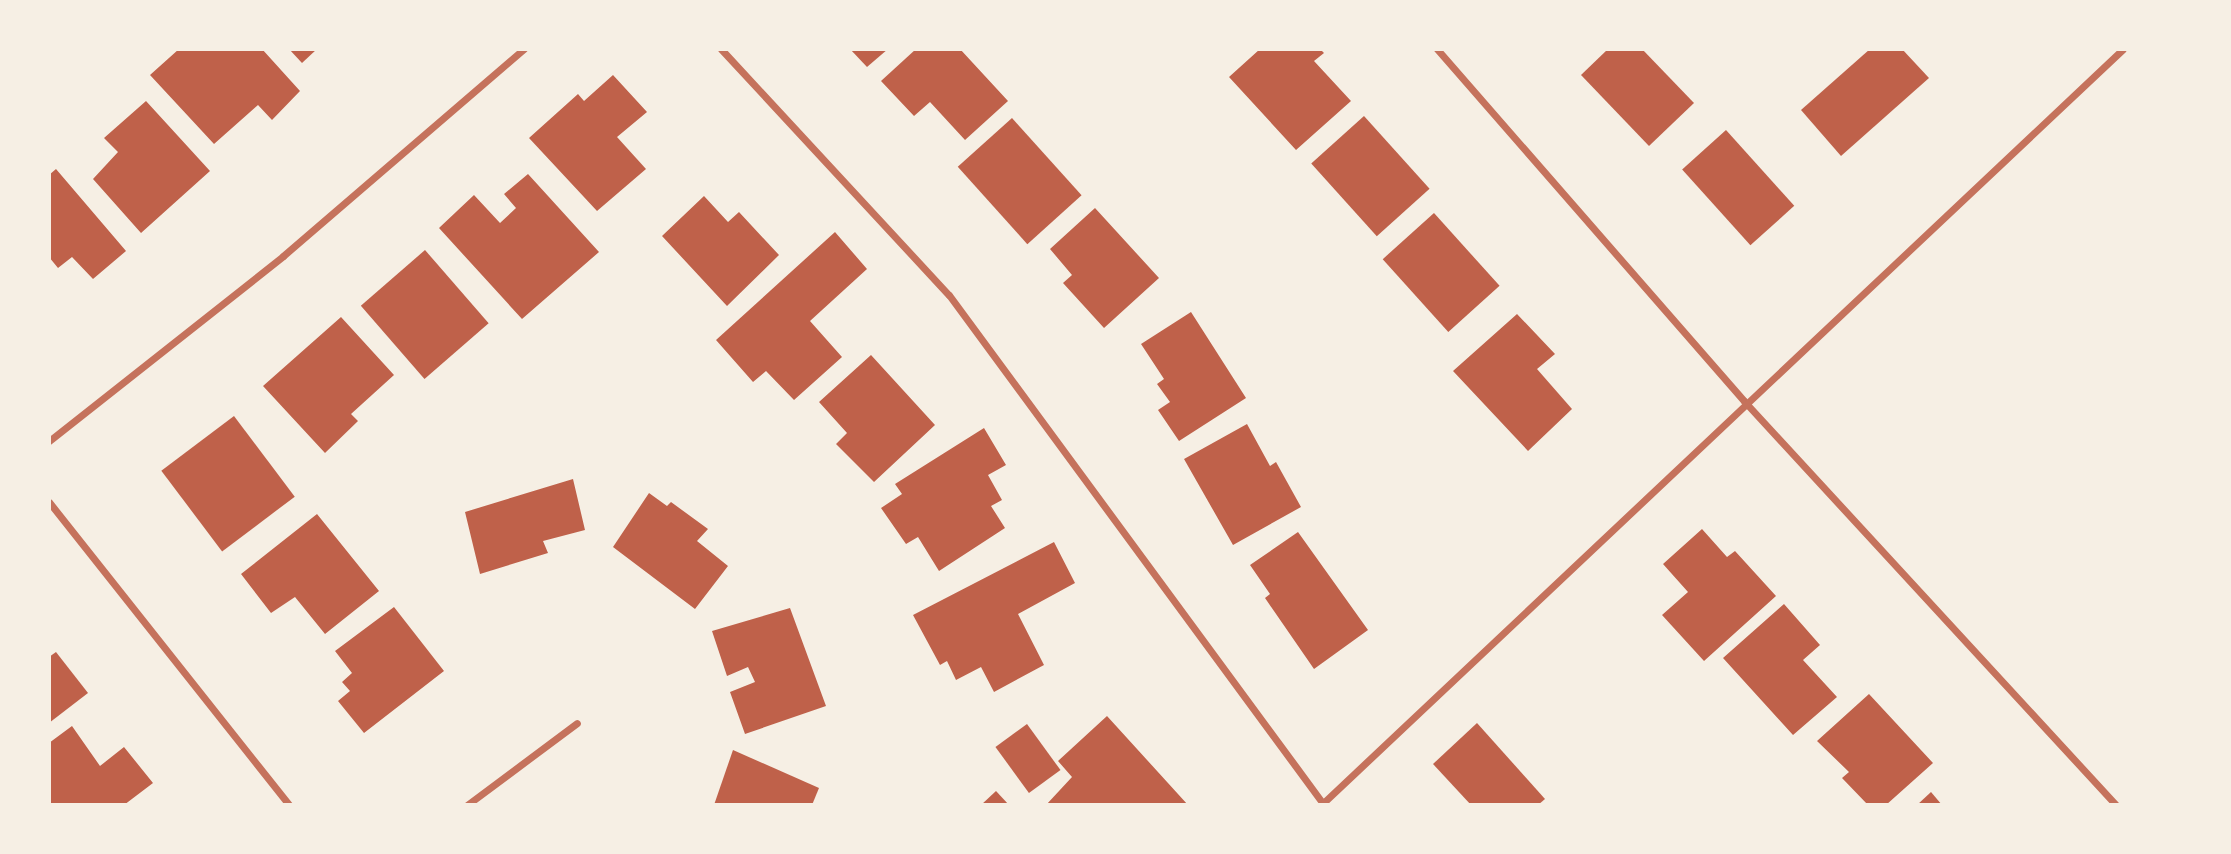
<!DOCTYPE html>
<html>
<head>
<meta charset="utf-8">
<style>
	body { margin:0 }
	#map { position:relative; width:2231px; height:854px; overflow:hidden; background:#f6efe4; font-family:"Work Sans",sans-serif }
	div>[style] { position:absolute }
	.building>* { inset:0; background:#bf614a; transform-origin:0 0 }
	.minor>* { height:7px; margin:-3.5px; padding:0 3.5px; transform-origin:3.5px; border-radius:3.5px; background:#c5725c }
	span { translate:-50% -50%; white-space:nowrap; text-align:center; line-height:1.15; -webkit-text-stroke:6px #f6efe4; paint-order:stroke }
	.frame { position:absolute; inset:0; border:51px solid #f6efe4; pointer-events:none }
</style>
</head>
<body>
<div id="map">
	<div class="building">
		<div style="clip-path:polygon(179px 49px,262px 49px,300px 91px,272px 120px,258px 105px,214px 144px,150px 75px)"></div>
		<div style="clip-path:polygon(289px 49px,317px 49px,302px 63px)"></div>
		<div style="clip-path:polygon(850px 49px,888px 49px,867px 67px)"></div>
		<div style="clip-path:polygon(916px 49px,960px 49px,1008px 101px,965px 140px,930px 102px,914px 116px,881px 81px)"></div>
		<div style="clip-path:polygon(1260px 49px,1320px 49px,1324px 53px,1314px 61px,1351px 101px,1296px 150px,1229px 77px)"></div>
		<div style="clip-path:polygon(1608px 49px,1642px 49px,1694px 103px,1649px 146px,1581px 75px)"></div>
		<div style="clip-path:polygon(1870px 49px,1902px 49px,1929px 78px,1841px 156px,1801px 110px)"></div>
		<div style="clip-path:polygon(613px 75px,647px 112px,617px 137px,646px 169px,597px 211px,529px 138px,578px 94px,584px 101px)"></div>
		<div style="clip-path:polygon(146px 101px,210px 171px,141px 233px,93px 179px,118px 152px,104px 138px)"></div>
		<div style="left:1364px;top:116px;width:98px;height:71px;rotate:48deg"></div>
		<div style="left:1012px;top:118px;width:104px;height:73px;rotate:48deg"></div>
		<div style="left:1726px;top:130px;width:102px;height:59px;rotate:48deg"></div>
		<div style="clip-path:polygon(56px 169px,126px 251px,93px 279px,72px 257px,58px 268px,49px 257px,49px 175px)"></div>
		<div style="clip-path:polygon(528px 174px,599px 252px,522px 319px,439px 228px,474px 195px,500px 223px,516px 208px,504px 194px)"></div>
		<div style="clip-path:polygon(704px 196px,728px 222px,739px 212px,779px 255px,727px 306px,662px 236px)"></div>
		<div style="clip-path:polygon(1095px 208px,1159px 278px,1104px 328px,1063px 283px,1072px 275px,1050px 249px)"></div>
		<div style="left:1434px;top:213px;width:98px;height:69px;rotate:48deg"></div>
		<div style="clip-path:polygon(835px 232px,867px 269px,810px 321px,842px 357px,794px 400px,766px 371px,753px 382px,716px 340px)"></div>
		<div style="left:425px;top:250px;width:97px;height:85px;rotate:49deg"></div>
		<div style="clip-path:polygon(1191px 312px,1246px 398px,1179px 441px,1158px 410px,1170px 402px,1157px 384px,1164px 379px,1141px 344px)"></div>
		<div style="clip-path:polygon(1517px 314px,1555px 354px,1537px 369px,1572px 409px,1528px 451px,1453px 371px)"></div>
		<div style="clip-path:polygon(341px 317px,394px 375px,351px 414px,358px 421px,325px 453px,263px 386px)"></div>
		<div style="clip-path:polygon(871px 355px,935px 425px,874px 482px,836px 444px,847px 433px,819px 402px)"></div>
		<div style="left:234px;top:416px;width:101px;height:91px;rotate:53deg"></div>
		<div style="clip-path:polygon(1247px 424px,1270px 466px,1276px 462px,1301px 507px,1233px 545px,1184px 459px)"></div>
		<div style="clip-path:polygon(984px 428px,1006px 465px,988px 475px,1002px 500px,991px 506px,1005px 528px,939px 571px,918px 537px,906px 544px,881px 508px,902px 494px,895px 484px)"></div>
		<div style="clip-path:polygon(573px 479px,585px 530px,543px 541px,548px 553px,480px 574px,465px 512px)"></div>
		<div style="clip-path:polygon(649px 493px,667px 506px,671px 502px,708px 529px,697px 541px,728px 566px,695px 609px,613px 547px)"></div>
		<div style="clip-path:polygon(317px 514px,379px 591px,325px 634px,295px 597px,271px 613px,241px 574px)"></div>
		<div style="clip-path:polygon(1702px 529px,1727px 557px,1735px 551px,1776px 596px,1704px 661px,1662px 615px,1688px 592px,1663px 564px)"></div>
		<div style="clip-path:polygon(1298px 532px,1368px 630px,1314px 669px,1265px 598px,1270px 594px,1250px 565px)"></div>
		<div style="clip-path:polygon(1054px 542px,1075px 583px,1018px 614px,1044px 665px,994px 692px,981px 667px,956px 680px,947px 661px,940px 665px,913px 615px)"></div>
		<div style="clip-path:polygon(1784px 604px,1820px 645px,1803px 660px,1837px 697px,1793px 735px,1723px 658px)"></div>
		<div style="clip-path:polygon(394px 607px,444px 671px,364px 733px,338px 701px,350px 691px,342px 682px,352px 673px,335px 651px)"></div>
		<div style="clip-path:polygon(790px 608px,826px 706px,745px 734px,730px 692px,755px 682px,748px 667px,727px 676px,712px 631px)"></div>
		<div style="clip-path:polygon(56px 652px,88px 693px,49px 723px,49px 657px)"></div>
		<div style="clip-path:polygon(1869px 694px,1933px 763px,1886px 805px,1868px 805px,1842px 778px,1849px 772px,1817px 741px)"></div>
		<div style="clip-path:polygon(1107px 716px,1188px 805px,1046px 805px,1072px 777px,1058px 761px)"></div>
		<div style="clip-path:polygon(1477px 723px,1545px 799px,1538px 805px,1471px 805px,1433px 764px)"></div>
		<div style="left:1027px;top:724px;width:57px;height:39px;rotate:54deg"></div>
		<div style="clip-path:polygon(72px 726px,100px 766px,124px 747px,153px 783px,124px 805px,49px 805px,49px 743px)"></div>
		<div style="clip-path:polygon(733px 750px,819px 788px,812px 805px,714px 805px)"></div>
		<div style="clip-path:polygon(996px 791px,1009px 805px,981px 805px)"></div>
		<div style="clip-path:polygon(1931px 792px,1942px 805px,1917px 805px)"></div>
	</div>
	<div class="minor">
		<div style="left:721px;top:49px;width:335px;rotate:47.2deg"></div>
		<div style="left:949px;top:295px;width:633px;rotate:53.67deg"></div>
		<div style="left:1437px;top:49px;width:467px;rotate:48.9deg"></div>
		<div style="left:1744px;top:401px;width:549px;rotate:47.36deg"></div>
		<div style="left:49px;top:441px;width:298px;rotate:-38.3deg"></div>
		<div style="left:283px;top:256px;width:318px;rotate:-40.7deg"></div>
		<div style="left:49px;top:502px;width:387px;rotate:51.6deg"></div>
		<div style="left:467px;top:805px;width:137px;rotate:-36.7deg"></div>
		<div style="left:1321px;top:805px;width:1102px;rotate:-43.31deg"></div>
	</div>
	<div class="frame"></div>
</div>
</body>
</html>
